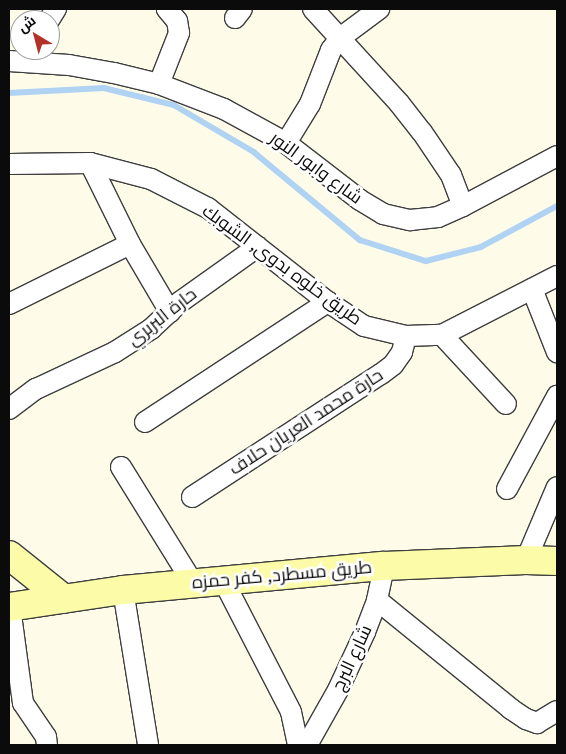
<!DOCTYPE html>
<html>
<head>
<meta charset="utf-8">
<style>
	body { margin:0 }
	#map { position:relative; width:566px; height:754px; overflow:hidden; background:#fefce9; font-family:"Roboto Serif",Cairo,serif }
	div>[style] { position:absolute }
	.stream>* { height:5.5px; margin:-2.75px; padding:0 2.75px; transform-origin:2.75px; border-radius:2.75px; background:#b0d3f3 }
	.roads { filter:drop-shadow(1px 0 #3e3e3e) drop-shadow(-1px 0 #3e3e3e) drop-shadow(0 1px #3e3e3e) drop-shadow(0 -1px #3e3e3e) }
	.street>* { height:20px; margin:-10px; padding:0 10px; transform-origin:10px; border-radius:10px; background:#fff }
	.secondary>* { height:28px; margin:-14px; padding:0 14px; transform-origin:14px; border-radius:14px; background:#fcfba7 }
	span { translate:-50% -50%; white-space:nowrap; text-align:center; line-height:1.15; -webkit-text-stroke:5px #fff; paint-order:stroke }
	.street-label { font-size:18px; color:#0b0b0b }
	.frame { position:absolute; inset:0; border:10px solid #0b0b0b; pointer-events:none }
	.north { position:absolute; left:10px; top:10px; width:50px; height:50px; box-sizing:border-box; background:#fff; border:1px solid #9d9d9d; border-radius:50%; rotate:323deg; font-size:14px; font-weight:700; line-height:20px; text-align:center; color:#0b0b0b }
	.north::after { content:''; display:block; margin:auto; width:18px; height:22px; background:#b43129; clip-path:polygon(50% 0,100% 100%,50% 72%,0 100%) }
</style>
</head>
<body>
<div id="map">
	<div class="stream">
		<div style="left:9px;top:93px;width:95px;rotate:-3deg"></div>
		<div style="left:104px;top:88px;width:72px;rotate:13.7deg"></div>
		<div style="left:174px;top:105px;width:93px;rotate:30.4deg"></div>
		<div style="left:254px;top:152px;width:138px;rotate:39.7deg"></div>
		<div style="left:360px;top:240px;width:69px;rotate:17.7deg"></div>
		<div style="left:426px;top:261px;width:57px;rotate:-14.3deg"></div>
		<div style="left:481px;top:247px;width:86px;rotate:-28.3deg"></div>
	</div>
	<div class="roads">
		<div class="street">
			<div style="left:313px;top:9px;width:127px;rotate:47.5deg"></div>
			<div style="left:399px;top:103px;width:37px;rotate:52deg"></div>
			<div style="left:422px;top:132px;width:52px;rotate:56deg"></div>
			<div style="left:451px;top:175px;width:33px;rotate:69deg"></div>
			<div style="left:235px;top:18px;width:11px;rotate:-52deg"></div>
			<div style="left:49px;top:20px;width:13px;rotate:-58deg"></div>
			<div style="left:9px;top:61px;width:60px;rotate:3.8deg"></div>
			<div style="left:69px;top:65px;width:46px;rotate:10.1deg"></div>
			<div style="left:114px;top:73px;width:46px;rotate:13.7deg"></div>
			<div style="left:159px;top:84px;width:70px;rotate:21deg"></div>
			<div style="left:224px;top:109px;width:71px;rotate:28.7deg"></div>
			<div style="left:286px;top:143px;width:93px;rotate:37.6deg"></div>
			<div style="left:360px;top:200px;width:27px;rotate:31deg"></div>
			<div style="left:383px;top:214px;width:28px;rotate:13deg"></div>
			<div style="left:410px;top:220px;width:28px;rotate:-6deg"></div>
			<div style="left:438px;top:217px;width:27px;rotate:-24deg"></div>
			<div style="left:463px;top:206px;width:106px;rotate:-28deg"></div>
			<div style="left:159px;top:84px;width:55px;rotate:-68.6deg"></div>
			<div style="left:179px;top:33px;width:12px;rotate:-99deg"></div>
			<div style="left:177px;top:21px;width:16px;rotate:-130deg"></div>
			<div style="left:286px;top:143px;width:46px;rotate:-58.4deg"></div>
			<div style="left:310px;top:104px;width:58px;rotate:-68.7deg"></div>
			<div style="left:331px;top:50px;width:15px;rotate:-53deg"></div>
			<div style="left:340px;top:38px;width:49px;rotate:-36.6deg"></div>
			<div style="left:90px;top:163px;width:90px;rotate:63.7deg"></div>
			<div style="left:130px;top:244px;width:79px;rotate:59.5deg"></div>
			<div style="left:9px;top:164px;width:81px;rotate:-0.7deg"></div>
			<div style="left:90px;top:163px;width:63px;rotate:14.7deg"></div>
			<div style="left:151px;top:179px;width:64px;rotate:27deg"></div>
			<div style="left:208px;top:208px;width:152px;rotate:38.1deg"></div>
			<div style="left:328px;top:302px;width:43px;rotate:33.7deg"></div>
			<div style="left:364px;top:326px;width:43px;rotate:13.4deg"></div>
			<div style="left:406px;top:336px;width:36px;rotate:-2deg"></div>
			<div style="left:442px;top:335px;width:129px;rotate:-27.2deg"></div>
			<div style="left:532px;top:289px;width:68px;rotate:68.4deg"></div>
			<div style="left:9px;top:304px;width:135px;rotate:-26.4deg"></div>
			<div style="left:442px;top:335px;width:94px;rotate:47.2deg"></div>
			<div style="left:9px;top:409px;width:34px;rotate:-37deg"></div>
			<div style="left:36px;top:389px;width:87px;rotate:-25.1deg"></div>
			<div style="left:115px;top:352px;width:43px;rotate:-32.6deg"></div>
			<div style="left:151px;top:329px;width:40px;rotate:-43deg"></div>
			<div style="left:180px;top:302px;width:95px;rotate:-35.5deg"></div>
			<div style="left:145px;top:422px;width:219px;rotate:-33.3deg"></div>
			<div style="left:121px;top:467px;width:137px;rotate:58.2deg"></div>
			<div style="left:507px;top:489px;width:106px;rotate:-61.7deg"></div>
			<div style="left:192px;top:497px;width:225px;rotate:-33.1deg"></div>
			<div style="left:381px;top:374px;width:15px;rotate:-37deg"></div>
			<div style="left:393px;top:365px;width:16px;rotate:-55deg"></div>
			<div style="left:402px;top:352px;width:16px;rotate:-76deg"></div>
			<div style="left:526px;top:560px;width:79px;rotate:-67deg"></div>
			<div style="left:223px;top:580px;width:148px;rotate:62.7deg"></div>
			<div style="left:291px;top:712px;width:34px;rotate:78deg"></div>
			<div style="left:123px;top:590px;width:157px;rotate:80.8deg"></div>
			<div style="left:377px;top:600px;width:173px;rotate:39.1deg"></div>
			<div style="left:511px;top:709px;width:18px;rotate:34deg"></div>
			<div style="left:526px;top:719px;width:12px;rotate:20deg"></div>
			<div style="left:537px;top:723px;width:23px;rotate:-31deg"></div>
			<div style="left:10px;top:607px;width:97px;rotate:82.3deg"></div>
			<div style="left:23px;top:703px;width:41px;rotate:55.9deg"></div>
			<div style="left:46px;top:737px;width:8px;rotate:83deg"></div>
			<div style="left:307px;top:745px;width:63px;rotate:-60.6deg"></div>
			<div style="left:338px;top:690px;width:64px;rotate:-65deg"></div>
			<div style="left:365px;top:632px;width:34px;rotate:-69deg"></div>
			<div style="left:377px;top:600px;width:35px;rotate:-78deg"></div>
		</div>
		<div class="secondary">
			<div style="left:9px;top:555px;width:70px;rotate:38.7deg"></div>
			<div style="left:9px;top:607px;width:115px;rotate:-8.5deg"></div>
			<div style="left:123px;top:590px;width:262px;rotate:-5.3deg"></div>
			<div style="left:384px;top:566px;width:142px;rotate:-2.4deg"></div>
			<div style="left:526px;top:560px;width:31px;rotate:2deg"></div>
		</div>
	</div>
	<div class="street-label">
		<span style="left:316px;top:168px;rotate:36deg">شارع وابور النور</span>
		<span style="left:282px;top:265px;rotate:36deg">طريق خلوه بدوى, الشوبك</span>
		<span style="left:162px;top:317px;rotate:-38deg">حارة البربري</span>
		<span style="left:306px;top:422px;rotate:-33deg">حارة محمد العريان حلاف</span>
		<span style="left:282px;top:575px;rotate:-5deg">طريق مسطرد, كفر حمزه</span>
		<span style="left:352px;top:658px;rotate:-65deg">شارع البرج</span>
	</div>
	<div class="frame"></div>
	<div class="north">ش</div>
</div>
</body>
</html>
